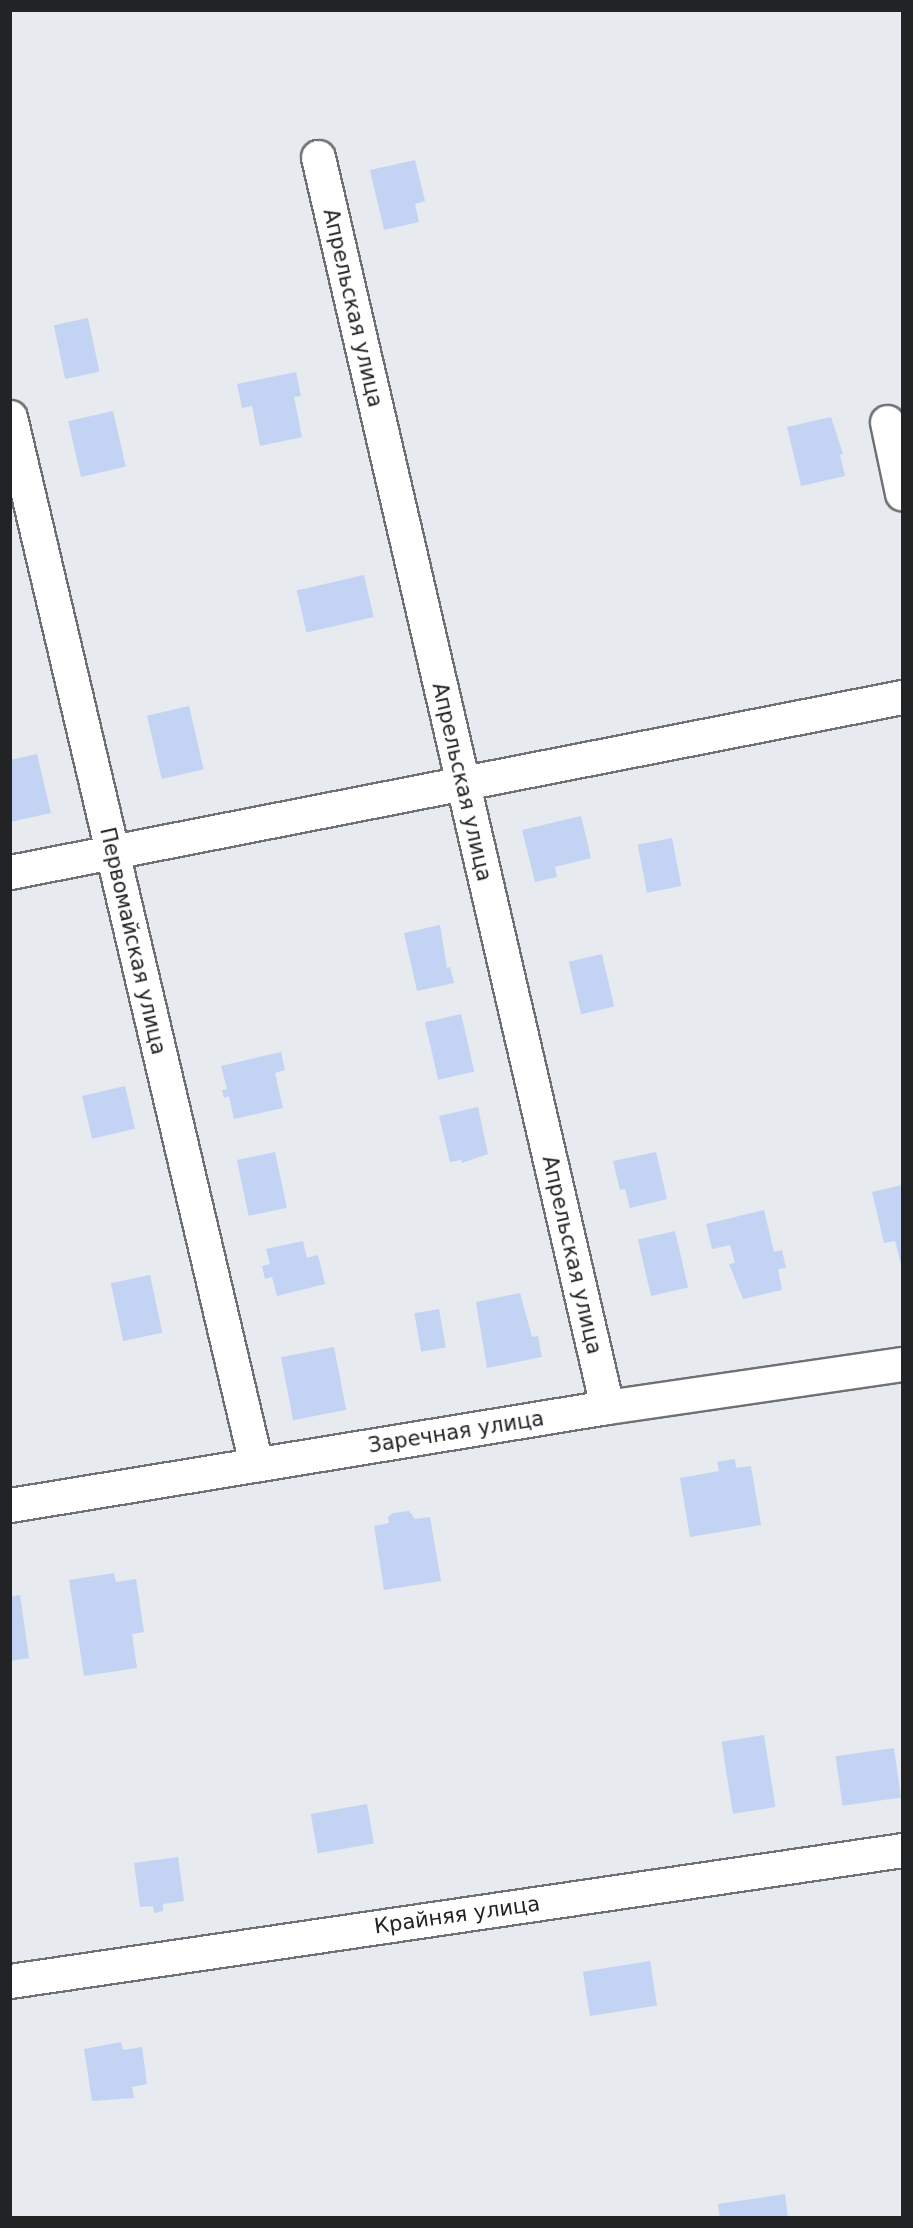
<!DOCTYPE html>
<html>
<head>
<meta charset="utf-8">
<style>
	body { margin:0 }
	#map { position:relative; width:913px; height:2228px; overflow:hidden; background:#e7eaef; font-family:"DejaVu Sans",sans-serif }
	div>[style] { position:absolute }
	.building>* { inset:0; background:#c3d3f4; transform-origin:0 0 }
	.roads { filter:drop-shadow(2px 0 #6f7176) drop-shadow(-2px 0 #6f7176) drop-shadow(0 2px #6f7176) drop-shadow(0 -2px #6f7176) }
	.street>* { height:33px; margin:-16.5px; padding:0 16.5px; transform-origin:16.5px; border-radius:16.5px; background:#fff }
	span { translate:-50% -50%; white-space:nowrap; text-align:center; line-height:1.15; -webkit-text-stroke:5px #fff; paint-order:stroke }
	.street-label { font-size:21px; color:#222325 }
	.frame { position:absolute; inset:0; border:12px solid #222325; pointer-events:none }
</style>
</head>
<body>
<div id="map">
	<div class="building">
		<div style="clip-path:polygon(415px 160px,425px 201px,415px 204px,419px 222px,384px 230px,370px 170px)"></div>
		<div style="left:88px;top:318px;width:55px;height:35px;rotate:78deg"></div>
		<div style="clip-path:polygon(296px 372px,301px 396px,294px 397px,302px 437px,260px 446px,252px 406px,242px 408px,237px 384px)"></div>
		<div style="left:113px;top:411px;width:57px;height:46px;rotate:77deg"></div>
		<div style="clip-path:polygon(831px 417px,843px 454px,840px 455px,845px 476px,801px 486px,787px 427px)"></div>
		<div style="left:364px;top:575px;width:43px;height:69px;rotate:77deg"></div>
		<div style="left:189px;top:706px;width:65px;height:43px;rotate:77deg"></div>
		<div style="clip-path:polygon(37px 754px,51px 813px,10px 822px,10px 760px)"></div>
		<div style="clip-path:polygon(581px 816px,591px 858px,555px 867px,557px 877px,535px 882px,522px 830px)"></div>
		<div style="left:672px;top:838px;width:49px;height:35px;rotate:79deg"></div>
		<div style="clip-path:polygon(440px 925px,447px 968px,450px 967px,454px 983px,417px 991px,404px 933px)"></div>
		<div style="left:602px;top:954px;width:54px;height:34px;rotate:77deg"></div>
		<div style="left:461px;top:1014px;width:59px;height:37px;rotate:77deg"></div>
		<div style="clip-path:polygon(281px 1052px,285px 1070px,275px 1073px,283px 1108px,234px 1119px,229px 1096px,224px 1098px,222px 1090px,227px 1089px,221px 1066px)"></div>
		<div style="left:125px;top:1086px;width:44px;height:44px;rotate:77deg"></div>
		<div style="clip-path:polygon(478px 1107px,488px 1154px,462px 1163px,461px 1160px,450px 1162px,439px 1116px)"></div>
		<div style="left:275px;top:1152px;width:57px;height:39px;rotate:78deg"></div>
		<div style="clip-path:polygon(656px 1152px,667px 1199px,630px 1208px,625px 1189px,620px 1190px,613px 1161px)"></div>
		<div style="clip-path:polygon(902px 1185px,902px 1268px,895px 1241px,884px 1243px,872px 1192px)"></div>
		<div style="clip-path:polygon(764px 1210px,774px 1252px,782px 1250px,786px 1268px,778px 1269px,782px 1290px,743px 1299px,729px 1264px,735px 1263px,730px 1245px,712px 1249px,706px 1224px)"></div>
		<div style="left:675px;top:1231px;width:58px;height:38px;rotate:77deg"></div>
		<div style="clip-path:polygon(303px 1241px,307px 1258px,318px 1255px,325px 1284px,277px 1296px,272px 1277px,265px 1279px,262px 1266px,270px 1264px,266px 1249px)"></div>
		<div style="left:150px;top:1275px;width:59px;height:40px;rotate:78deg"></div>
		<div style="clip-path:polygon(520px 1293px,532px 1337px,538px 1336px,542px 1357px,487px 1368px,476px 1302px)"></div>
		<div style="left:439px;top:1309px;width:39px;height:25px;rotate:80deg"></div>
		<div style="left:334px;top:1347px;width:64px;height:54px;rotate:79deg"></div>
		<div style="clip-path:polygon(735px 1459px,736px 1468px,751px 1466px,761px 1525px,690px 1537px,680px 1478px,719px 1471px,717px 1462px)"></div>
		<div style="clip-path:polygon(409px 1511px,415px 1519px,430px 1517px,441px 1581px,384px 1590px,374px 1526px,389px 1523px,388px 1517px,393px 1513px)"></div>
		<div style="clip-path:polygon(114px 1573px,116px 1582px,136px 1579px,144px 1632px,132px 1634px,137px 1668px,84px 1676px,69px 1580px)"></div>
		<div style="clip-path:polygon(20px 1595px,29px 1658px,10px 1661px,10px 1597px)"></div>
		<div style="left:764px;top:1735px;width:73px;height:43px;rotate:81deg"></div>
		<div style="left:894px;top:1748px;width:50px;height:59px;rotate:82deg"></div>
		<div style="left:367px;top:1804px;width:40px;height:57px;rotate:80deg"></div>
		<div style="clip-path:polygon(178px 1857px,184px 1901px,163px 1904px,163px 1911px,154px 1913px,153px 1906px,140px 1907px,134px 1863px)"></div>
		<div style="left:650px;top:1961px;width:45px;height:68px;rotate:81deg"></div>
		<div style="clip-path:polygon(121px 2042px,123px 2050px,142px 2047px,147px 2084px,132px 2087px,134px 2098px,92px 2101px,84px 2049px)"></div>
		<div style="clip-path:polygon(785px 2194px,788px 2218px,720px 2218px,718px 2204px)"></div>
	</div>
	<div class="roads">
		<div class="street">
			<div style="left:318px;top:157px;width:1283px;rotate:76.98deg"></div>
			<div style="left:10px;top:417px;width:1076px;rotate:76.78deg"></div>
			<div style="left:887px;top:422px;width:73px;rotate:78.1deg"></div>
			<div style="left:10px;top:872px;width:909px;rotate:-11.1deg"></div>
			<div style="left:10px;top:1505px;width:605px;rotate:-9.32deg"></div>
			<div style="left:607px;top:1407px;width:298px;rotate:-8.3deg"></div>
			<div style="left:10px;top:1981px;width:902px;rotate:-8.35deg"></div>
		</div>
	</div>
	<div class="street-label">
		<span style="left:353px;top:308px;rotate:77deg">Апрельская улица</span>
		<span style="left:462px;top:782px;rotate:77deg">Апрельская улица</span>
		<span style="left:133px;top:941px;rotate:77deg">Первомайская улица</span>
		<span style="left:572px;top:1255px;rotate:77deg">Апрельская улица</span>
		<span style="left:456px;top:1432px;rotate:-9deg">Заречная улица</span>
		<span style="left:457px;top:1915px;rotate:-8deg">Крайняя улица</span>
	</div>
	<div class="frame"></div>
</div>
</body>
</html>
